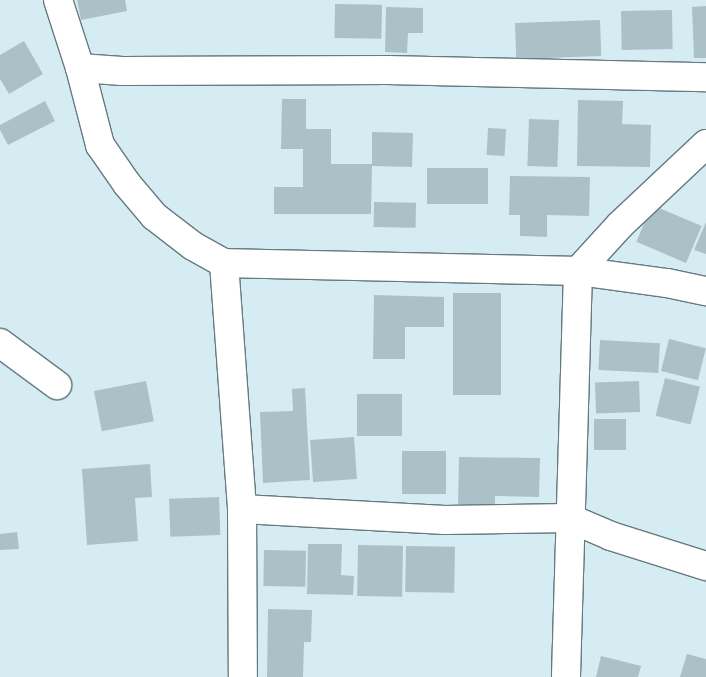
<!DOCTYPE html>
<html>
<head>
<meta charset="utf-8">
<style>
	body { margin:0 }
	#map { position:relative; width:706px; height:677px; overflow:hidden; background:#d6ecf3; font-family:"PT Sans Narrow",sans-serif }
	div>[style] { position:absolute }
	.building>* { inset:0; background:#acc0c7; transform-origin:0 0 }
	.roads { filter:drop-shadow(1px 0 #667a80) drop-shadow(-1px 0 #667a80) drop-shadow(0 1px #667a80) drop-shadow(0 -1px #667a80) }
	.minor>* { height:28px; margin:-14px; padding:0 14px; transform-origin:14px; border-radius:14px; background:#fff }
	span { translate:-50% -50%; white-space:nowrap; text-align:center; line-height:1.15; -webkit-text-stroke:5px #e7f8fe; paint-order:stroke }
</style>
</head>
<body>
<div id="map">
	<div class="building">
		<div style="clip-path:polygon(77px 0,125px 0,127px 11px,81px 20px)"></div>
		<div style="left:335px;top:4px;width:47px;height:34px;rotate:1deg"></div>
		<div style="clip-path:polygon(706px 6px,706px 58px,694px 58px,692px 7px)"></div>
		<div style="clip-path:polygon(386px 7px,423px 8px,423px 33px,408px 33px,407px 53px,385px 52px)"></div>
		<div style="left:672px;top:10px;width:39px;height:51px;rotate:89deg"></div>
		<div style="left:600px;top:20px;width:36px;height:85px;rotate:88deg"></div>
		<div style="clip-path:polygon(24px 41px,43px 74px,9px 94px,0 79px,0 55px)"></div>
		<div style="clip-path:polygon(282px 99px,306px 99px,306px 129px,331px 129px,331px 164px,372px 164px,372px 132px,413px 133px,412px 167px,372px 166px,371px 214px,274px 214px,274px 187px,303px 187px,303px 149px,281px 149px)"></div>
		<div style="clip-path:polygon(578px 100px,623px 101px,622px 124px,651px 125px,650px 167px,577px 166px)"></div>
		<div style="clip-path:polygon(45px 101px,55px 121px,8px 145px,0 130px,0 125px)"></div>
		<div style="left:529px;top:119px;width:30px;height:47px;rotate:2deg"></div>
		<div style="left:488px;top:128px;width:18px;height:27px;rotate:3deg"></div>
		<div style="left:427px;top:168px;width:61px;height:36px"></div>
		<div style="clip-path:polygon(510px 176px,590px 177px,589px 216px,547px 215px,547px 237px,520px 236px,520px 215px,509px 215px)"></div>
		<div style="left:374px;top:202px;width:42px;height:25px;rotate:1deg"></div>
		<div style="left:652px;top:205px;width:54px;height:40px;rotate:23deg"></div>
		<div style="clip-path:polygon(706px 222px,706px 254px,694px 250px)"></div>
		<div style="left:453px;top:293px;width:48px;height:102px"></div>
		<div style="clip-path:polygon(374px 295px,444px 297px,444px 327px,405px 327px,405px 359px,373px 359px)"></div>
		<div style="left:669px;top:339px;width:38px;height:33px;rotate:14deg"></div>
		<div style="left:600px;top:340px;width:60px;height:30px;rotate:3deg"></div>
		<div style="left:665px;top:378px;width:36px;height:39px;rotate:14deg"></div>
		<div style="left:146px;top:381px;width:41px;height:53px;rotate:79deg"></div>
		<div style="left:639px;top:381px;width:31px;height:44px;rotate:88deg"></div>
		<div style="clip-path:polygon(305px 388px,310px 480px,263px 483px,260px 412px,293px 411px,292px 389px)"></div>
		<div style="left:357px;top:394px;width:45px;height:42px"></div>
		<div style="left:594px;top:419px;width:32px;height:31px"></div>
		<div style="left:354px;top:437px;width:42px;height:44px;rotate:86deg"></div>
		<div style="left:402px;top:451px;width:44px;height:43px"></div>
		<div style="clip-path:polygon(459px 457px,540px 458px,539px 497px,495px 496px,495px 504px,458px 504px)"></div>
		<div style="clip-path:polygon(150px 464px,152px 497px,135px 498px,138px 541px,87px 545px,82px 469px)"></div>
		<div style="left:219px;top:497px;width:38px;height:50px;rotate:88deg"></div>
		<div style="clip-path:polygon(17px 532px,19px 549px,0 550px,0 534px)"></div>
		<div style="clip-path:polygon(308px 544px,342px 544px,341px 575px,354px 576px,353px 595px,307px 594px)"></div>
		<div style="left:358px;top:545px;width:45px;height:51px;rotate:1deg"></div>
		<div style="left:406px;top:546px;width:49px;height:46px;rotate:1deg"></div>
		<div style="left:264px;top:550px;width:42px;height:36px;rotate:1deg"></div>
		<div style="clip-path:polygon(268px 609px,312px 610px,311px 642px,304px 642px,303px 677px,267px 677px)"></div>
		<div style="clip-path:polygon(687px 654px,706px 659px,706px 677px,680px 677px)"></div>
		<div style="clip-path:polygon(601px 656px,641px 666px,638px 677px,596px 677px)"></div>
	</div>
	<div class="roads">
		<div class="minor">
			<div style="left:58px;top:0;width:71px;rotate:72.1deg"></div>
			<div style="left:80px;top:68px;width:80px;rotate:75.4deg"></div>
			<div style="left:100px;top:145px;width:47px;rotate:55.3deg"></div>
			<div style="left:127px;top:184px;width:42px;rotate:49.8deg"></div>
			<div style="left:154px;top:216px;width:49px;rotate:37.6deg"></div>
			<div style="left:193px;top:246px;width:35px;rotate:29deg"></div>
			<div style="left:224px;top:263px;width:247px;rotate:85.8deg"></div>
			<div style="left:242px;top:509px;width:168px;rotate:89.7deg"></div>
			<div style="left:80px;top:68px;width:42px;rotate:4.1deg"></div>
			<div style="left:122px;top:71px;width:265px;rotate:-0.2deg"></div>
			<div style="left:387px;top:70px;width:319px;rotate:1.3deg"></div>
			<div style="left:224px;top:263px;width:354px;rotate:1.3deg"></div>
			<div style="left:578px;top:271px;width:406px;rotate:91.7deg"></div>
			<div style="left:578px;top:271px;width:62px;rotate:-47.6deg"></div>
			<div style="left:620px;top:225px;width:118px;rotate:-43.3deg"></div>
			<div style="left:578px;top:271px;width:90px;rotate:7.7deg"></div>
			<div style="left:667px;top:283px;width:40px;rotate:12deg"></div>
			<div style="left:0;top:343px;width:71px;rotate:36.4deg"></div>
			<div style="left:242px;top:509px;width:203px;rotate:3.1deg"></div>
			<div style="left:445px;top:520px;width:124px;rotate:-0.9deg"></div>
			<div style="left:569px;top:518px;width:46px;rotate:23.2deg"></div>
			<div style="left:611px;top:536px;width:100px;rotate:17.5deg"></div>
		</div>
	</div>
</div>
</body>
</html>
